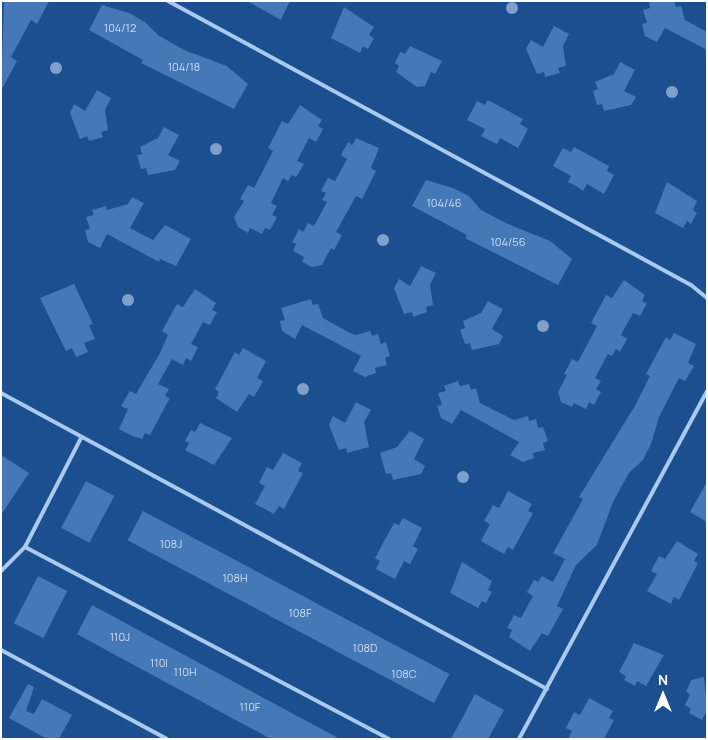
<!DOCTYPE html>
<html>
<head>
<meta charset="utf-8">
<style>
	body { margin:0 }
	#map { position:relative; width:708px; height:740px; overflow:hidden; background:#1b4f8f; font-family:Manrope,sans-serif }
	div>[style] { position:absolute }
	.building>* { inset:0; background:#4478b7; transform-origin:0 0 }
	.service>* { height:4px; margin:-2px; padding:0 2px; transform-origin:2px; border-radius:2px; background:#a9c9ee }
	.trees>* { width:12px; height:12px; margin:-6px; border-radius:50%; background:#7ea0ca }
	span { translate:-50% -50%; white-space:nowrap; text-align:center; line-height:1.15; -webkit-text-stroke:4px #1b4f8f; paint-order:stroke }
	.number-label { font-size:11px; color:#d0dded }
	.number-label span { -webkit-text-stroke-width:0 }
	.frame { position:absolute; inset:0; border:2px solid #fff; pointer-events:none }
	.north { position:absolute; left:638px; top:670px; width:50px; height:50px; -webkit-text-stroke:4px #1b4f8f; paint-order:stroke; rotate:0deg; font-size:14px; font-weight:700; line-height:20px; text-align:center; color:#fff }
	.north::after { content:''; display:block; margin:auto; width:18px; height:22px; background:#fff; clip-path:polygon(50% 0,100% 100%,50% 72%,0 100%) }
</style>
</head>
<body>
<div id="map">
	<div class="building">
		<div style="clip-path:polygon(4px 1px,49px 1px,37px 24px,31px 20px,11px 57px,17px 61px,1px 91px)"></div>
		<div style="clip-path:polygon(247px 1px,290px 1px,281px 20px)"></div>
		<div style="clip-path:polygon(649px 1px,674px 1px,676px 7px,681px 6px,685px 20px,707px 32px,707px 50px,665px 28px,657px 42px,645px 36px,642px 24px,647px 23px,643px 10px,650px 8px)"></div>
		<div style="clip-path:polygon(102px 5px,129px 13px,145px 22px,158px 35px,184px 50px,227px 66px,248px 84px,234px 109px,141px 63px,143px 60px,89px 30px)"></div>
		<div style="clip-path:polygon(344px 7px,374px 27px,369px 35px,374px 38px,368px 49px,363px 46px,360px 53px,331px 38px)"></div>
		<div style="clip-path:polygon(554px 26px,569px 34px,563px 46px,566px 66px,558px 68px,560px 73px,545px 77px,544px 72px,537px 74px,526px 49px,531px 40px,543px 47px)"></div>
		<div style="clip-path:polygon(410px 46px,442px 61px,435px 74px,431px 72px,425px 86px,417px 87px,396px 72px,399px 66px,395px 63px,400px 52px,405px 54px)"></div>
		<div style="clip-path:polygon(620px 62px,635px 70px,624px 91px,636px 97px,631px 105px,604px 111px,602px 104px,597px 105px,593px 91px,598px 89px,595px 82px,614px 74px)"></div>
		<div style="clip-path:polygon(97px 90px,111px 98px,105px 110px,108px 130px,101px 132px,103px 137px,89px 141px,87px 136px,80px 139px,70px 113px,74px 104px,85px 111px)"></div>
		<div style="clip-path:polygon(488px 100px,523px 119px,520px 124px,528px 129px,518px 148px,500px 138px,497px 144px,481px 136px,485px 129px,467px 120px,477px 101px,485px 105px)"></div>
		<div style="clip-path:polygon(300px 105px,322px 120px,318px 126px,323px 129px,316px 142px,309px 138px,297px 161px,304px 164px,296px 177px,292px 175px,288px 181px,283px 178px,271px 203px,277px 206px,272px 215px,277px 217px,270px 230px,265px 228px,262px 234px,250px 228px,248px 233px,238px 227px,234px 217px,244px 201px,240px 199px,248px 185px,254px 188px,273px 151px,268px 148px,282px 121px,288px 124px)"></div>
		<div style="clip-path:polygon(164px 127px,179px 135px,168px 155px,180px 161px,175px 170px,148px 175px,146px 168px,141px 169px,137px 155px,142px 154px,140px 147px,158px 138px)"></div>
		<div style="clip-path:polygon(356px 138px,379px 148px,371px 168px,376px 171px,362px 199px,356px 196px,336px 232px,342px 235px,334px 250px,331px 248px,322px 265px,312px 267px,302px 262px,304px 257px,293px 251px,296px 244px,292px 242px,299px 229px,303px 232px,308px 223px,314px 226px,327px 202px,322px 200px,326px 193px,321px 191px,328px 178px,335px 181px,347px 159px,341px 155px,348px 142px,352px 145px)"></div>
		<div style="clip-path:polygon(574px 147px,609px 166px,607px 171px,614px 175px,604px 194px,587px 184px,583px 191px,576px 186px,568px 182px,571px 176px,553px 166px,563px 148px,571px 152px)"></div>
		<div style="clip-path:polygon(426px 180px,453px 188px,469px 196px,481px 210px,508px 224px,550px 241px,572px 259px,558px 285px,465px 238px,467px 235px,412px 206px)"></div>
		<div style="clip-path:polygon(667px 182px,697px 201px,693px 210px,697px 213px,691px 224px,687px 221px,683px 228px,655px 213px)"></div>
		<div style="clip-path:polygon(132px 197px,144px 203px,130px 228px,153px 240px,165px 225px,191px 239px,176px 266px,160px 259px,159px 262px,107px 234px,100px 248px,88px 242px,85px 230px,90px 229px,86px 217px,94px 215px,92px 210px,106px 206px,107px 210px,128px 204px)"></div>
		<div style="clip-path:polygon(421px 266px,436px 273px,430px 285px,433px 305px,426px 307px,427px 312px,413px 317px,412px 312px,404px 314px,394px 288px,399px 279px,410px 286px)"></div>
		<div style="clip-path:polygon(624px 280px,645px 295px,642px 301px,647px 303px,640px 316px,633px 313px,621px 335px,627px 339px,620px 352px,616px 349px,612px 356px,608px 354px,595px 378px,601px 381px,596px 389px,601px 392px,594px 405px,589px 402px,586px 409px,574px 403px,572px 407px,561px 402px,558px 392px,567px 375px,564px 374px,572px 359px,578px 362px,597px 326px,591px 323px,606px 295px,612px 298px)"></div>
		<div style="clip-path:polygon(74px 284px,93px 324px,89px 325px,95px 339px,84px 343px,88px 352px,76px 357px,72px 348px,66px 351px,40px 298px)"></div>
		<div style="clip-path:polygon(195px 289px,216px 303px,212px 310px,217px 312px,210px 325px,203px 322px,191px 344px,198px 347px,191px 361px,186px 358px,183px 365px,172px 359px,158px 384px,169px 389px,165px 396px,170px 398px,150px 435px,145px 433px,142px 439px,130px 435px,119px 429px,128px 409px,121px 406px,130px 391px,136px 394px,160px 353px,168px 335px,162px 331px,177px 304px,183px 307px)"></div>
		<div style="clip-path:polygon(311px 299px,313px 305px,318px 304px,323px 318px,348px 332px,356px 335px,370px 331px,372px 336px,378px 334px,381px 344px,386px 342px,390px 356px,385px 358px,387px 365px,375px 368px,376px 373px,365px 377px,353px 371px,361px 356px,302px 325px,295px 339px,282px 331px,280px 321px,285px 320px,281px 308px)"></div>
		<div style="clip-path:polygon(488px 301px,503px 309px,492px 329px,503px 336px,499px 344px,472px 350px,470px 343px,465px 344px,460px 330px,465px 328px,463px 321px,481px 313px)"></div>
		<div style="clip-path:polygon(674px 333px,696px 344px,688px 363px,694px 366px,685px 381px,679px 378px,659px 417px,651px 444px,643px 460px,629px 473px,613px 502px,597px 545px,576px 565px,557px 606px,563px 609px,548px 636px,542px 633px,530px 651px,509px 637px,512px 630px,507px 628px,514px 615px,521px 618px,533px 596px,527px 592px,534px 580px,538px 582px,542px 576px,553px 582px,565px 559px,553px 553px,583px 499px,579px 497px,636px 404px,650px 376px,646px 374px,666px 337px,670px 340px)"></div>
		<div style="clip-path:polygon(243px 348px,266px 361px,257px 378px,263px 381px,254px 397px,249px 394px,237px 412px,216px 398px,219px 392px,215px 389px,235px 352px,239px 355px)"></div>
		<div style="clip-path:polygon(458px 381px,460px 386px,469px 384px,471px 390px,476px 388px,480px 403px,514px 420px,528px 416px,529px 421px,536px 419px,538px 428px,543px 427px,548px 441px,543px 443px,545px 450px,533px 453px,534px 458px,523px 462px,510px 455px,519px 442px,481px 421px,461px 410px,452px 424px,441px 418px,437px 406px,442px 405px,438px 393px,446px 391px,444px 386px)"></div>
		<div style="clip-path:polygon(356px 402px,371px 410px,364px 422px,369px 447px,347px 453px,346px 448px,339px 450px,329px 425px,333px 416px,345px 423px)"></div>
		<div style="clip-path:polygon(200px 423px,232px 438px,214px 465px,185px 450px,189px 443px,185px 441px,191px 430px,195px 432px)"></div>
		<div style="clip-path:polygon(410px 431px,424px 439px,414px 459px,425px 466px,421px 474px,393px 480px,391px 473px,386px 474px,380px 453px,397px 447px)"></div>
		<div style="clip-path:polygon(283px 453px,302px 463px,298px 471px,303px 473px,284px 509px,279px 506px,274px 514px,255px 504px,265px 486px,259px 483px,267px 467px,273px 470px)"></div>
		<div style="clip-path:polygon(1px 455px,29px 473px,1px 515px)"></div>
		<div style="left:86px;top:481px;width:32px;height:53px;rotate:28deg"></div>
		<div style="clip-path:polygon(707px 482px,707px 522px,690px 512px)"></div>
		<div style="clip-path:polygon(508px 491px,532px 504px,528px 511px,533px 513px,513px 550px,508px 547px,504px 554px,481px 541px,490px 524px,484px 521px,493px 505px,499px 508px)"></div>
		<div style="left:143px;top:511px;width:347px;height:33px;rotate:28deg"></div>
		<div style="clip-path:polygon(403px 518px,422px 528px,413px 546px,418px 549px,410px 564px,404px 561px,395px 579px,376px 569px,380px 561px,375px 558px,394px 523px,399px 525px)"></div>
		<div style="clip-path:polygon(677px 541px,698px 554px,694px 561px,698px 563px,679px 600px,674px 597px,671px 604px,647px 591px,657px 574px,651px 571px,659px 556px,665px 559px)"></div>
		<div style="clip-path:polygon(462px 562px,492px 581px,488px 590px,492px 592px,486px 603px,482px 601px,478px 608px,450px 593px)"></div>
		<div style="left:38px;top:576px;width:33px;height:53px;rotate:27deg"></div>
		<div style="clip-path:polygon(92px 605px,238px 684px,340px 739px,271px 739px,95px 644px,77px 634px)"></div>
		<div style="clip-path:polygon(634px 643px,664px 655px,646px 686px,637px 681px,635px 686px,624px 680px,626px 676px,619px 672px)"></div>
		<div style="clip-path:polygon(704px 677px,707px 710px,702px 720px,689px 713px,691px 709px,685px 705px,690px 694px,686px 692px,691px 680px)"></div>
		<div style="clip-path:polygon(28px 684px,34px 687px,26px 711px,34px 714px,42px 699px,72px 715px,59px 739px,47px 739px,9px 718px)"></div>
		<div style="clip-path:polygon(475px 694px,504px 710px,488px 739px,451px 739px)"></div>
		<div style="clip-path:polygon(589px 698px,613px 711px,609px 718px,614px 720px,604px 739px,568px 739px,572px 731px,566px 728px,574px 712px,580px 715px)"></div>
	</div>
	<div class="service">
		<div style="left:168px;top:1px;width:595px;rotate:28.5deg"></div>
		<div style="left:691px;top:285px;width:21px;rotate:39deg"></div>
		<div style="left:1px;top:393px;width:621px;rotate:28.46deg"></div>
		<div style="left:25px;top:547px;width:412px;rotate:27.8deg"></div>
		<div style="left:1px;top:571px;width:34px;rotate:-45deg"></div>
		<div style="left:25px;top:547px;width:123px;rotate:-62.8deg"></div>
		<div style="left:1px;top:650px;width:188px;rotate:28.2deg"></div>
		<div style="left:519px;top:739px;width:395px;rotate:-61.6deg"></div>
	</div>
	<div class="trees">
		<div style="left:512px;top:8px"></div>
		<div style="left:56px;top:68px"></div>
		<div style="left:672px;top:92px"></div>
		<div style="left:216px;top:149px"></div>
		<div style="left:383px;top:240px"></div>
		<div style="left:128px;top:300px"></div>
		<div style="left:543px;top:326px"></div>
		<div style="left:303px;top:389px"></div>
		<div style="left:463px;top:477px"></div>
	</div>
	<div class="number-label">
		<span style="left:120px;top:28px">104/12</span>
		<span style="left:184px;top:67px">104/18</span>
		<span style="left:444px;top:203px">104/46</span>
		<span style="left:508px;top:242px">104/56</span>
		<span style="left:171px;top:544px">108J</span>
		<span style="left:235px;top:578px">108H</span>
		<span style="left:300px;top:613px">108F</span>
		<span style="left:120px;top:637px">110J</span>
		<span style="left:365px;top:648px">108D</span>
		<span style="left:159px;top:663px">110I</span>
		<span style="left:185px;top:672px">110H</span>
		<span style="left:404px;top:674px">108C</span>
		<span style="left:250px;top:707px">110F</span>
	</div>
	<div class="frame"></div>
	<div class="north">N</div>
</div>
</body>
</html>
